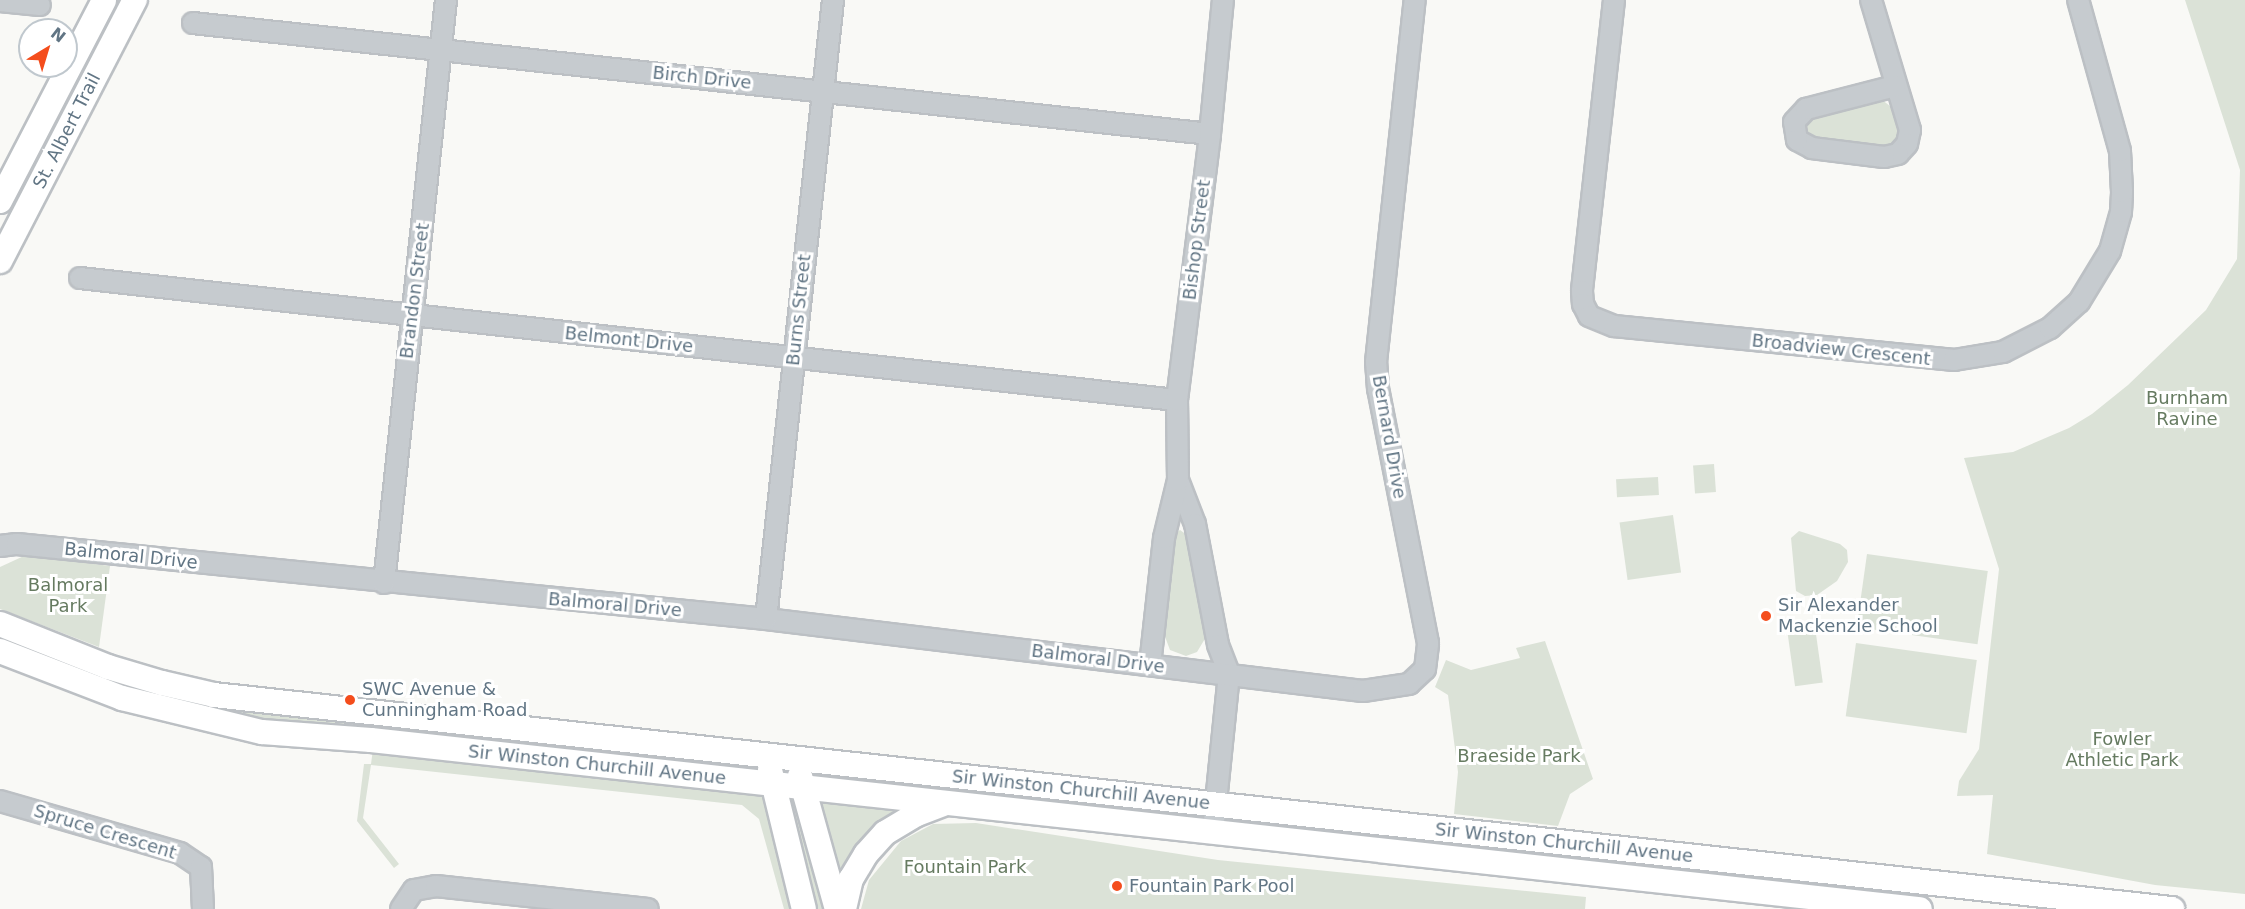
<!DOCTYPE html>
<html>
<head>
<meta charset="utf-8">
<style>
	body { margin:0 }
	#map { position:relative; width:2245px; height:909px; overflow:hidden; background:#f9f9f6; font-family:"DejaVu Sans",sans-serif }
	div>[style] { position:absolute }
	.green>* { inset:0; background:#dbe2d7; transform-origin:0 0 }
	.roads { filter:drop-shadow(2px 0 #bcc0c4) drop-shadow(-2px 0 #bcc0c4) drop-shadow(0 2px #bcc0c4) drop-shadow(0 -2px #bcc0c4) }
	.minor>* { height:20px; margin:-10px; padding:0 10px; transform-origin:10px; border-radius:10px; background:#c6cbcf }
	.major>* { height:24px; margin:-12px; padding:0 12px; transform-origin:12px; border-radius:12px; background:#fff }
	.dots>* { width:16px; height:16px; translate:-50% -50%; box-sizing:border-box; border:3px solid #fff; border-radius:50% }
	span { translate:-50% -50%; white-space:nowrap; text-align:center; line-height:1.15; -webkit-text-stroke:6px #fff; paint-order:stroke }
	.street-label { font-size:18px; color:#617584 }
	.park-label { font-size:18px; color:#667b61 }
	.poi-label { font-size:18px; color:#617584 }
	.left { translate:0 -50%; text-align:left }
	.north { position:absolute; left:18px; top:18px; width:60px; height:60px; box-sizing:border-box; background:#fff; border:2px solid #c0c8ce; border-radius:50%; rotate:38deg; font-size:16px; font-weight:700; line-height:24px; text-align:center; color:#617584 }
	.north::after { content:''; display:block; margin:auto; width:21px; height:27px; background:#f44d1c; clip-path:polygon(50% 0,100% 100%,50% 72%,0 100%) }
</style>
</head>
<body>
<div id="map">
	<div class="green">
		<div style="clip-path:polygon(2185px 0,2245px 0,2245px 894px,2155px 885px,1987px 854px,1993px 795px,1957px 796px,1959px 781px,1979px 749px,1999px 569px,1964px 458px,2013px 452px,2069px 428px,2092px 414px,2128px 385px,2206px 310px,2237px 259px,2240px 170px)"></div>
		<div style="clip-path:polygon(1881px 99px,1895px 110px,1900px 128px,1898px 138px,1891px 146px,1885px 148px,1818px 142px,1806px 135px,1805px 125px,1810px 117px)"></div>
		<div style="left:1714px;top:464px;width:28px;height:21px;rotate:86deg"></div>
		<div style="left:1658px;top:477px;width:18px;height:42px;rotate:87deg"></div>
		<div style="left:1673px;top:515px;width:58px;height:54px;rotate:82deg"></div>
		<div style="clip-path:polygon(1180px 530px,1187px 535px,1206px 637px,1197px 652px,1186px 656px,1170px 650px,1164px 634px,1175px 534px)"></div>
		<div style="clip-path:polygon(1799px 531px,1840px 544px,1847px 550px,1848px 562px,1837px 581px,1817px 595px,1805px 596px,1796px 591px,1791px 538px)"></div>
		<div style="left:1867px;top:554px;width:122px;height:74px;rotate:8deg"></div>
		<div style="clip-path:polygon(26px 555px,110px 566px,99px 647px,0 609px,0 567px)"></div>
		<div style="left:1815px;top:627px;width:56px;height:28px;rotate:82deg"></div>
		<div style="clip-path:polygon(0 633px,95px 670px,747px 763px,764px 771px,248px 718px,154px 700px,0 642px)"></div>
		<div style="clip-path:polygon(1545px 641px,1593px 779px,1570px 794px,1558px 826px,1454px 814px,1458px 772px,1448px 695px,1435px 687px,1446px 660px,1471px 670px,1520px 658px,1516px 648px)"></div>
		<div style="left:1856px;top:643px;width:122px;height:74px;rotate:8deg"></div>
		<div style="clip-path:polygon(373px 749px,756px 792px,766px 801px,799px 909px,784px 909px,759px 819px,742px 805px,371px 765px,363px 818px,399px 864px,394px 868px,357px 821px,364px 764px,371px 764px)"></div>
		<div style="clip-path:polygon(829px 800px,896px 807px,896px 816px,838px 880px,819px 811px,821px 804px)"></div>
		<div style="clip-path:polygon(792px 801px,799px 813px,827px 909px,816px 909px,791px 820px,790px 805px)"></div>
		<div style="clip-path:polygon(976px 823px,1218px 860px,1586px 897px,1585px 909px,861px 909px,869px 880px,901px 841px,933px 824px)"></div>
	</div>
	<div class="roads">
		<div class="minor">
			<div style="left:1614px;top:0;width:293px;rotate:96.3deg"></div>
			<div style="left:1582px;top:291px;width:13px;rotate:86deg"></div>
			<div style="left:1583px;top:304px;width:13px;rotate:63deg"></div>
			<div style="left:1589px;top:316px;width:27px;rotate:22deg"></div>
			<div style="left:1614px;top:326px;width:342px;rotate:5.7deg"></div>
			<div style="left:1954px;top:360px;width:50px;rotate:-9.3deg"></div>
			<div style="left:2003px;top:352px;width:53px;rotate:-27.1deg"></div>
			<div style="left:2050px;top:328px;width:39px;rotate:-42deg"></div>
			<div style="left:2079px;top:302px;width:60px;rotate:-58.7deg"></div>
			<div style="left:2110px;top:251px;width:41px;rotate:-74.2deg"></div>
			<div style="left:2121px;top:212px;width:20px;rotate:-87deg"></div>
			<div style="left:2122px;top:192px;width:41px;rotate:-92.8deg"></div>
			<div style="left:2120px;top:151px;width:157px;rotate:-105.5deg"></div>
			<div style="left:1871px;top:0;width:136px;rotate:73.3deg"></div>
			<div style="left:1910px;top:130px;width:14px;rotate:102deg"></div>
			<div style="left:1907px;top:144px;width:13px;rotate:132deg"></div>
			<div style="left:1898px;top:154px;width:14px;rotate:168deg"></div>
			<div style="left:1884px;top:157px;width:73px;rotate:-172.9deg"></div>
			<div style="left:1812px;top:148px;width:17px;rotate:-152deg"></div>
			<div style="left:1797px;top:140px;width:18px;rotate:-99deg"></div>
			<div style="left:1794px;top:122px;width:18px;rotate:-47deg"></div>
			<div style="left:1806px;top:109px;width:92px;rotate:-14.5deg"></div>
			<div style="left:0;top:1px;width:40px;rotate:5.7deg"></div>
			<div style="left:193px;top:23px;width:1023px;rotate:6.23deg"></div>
			<div style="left:80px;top:278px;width:1104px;rotate:6.35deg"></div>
			<div style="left:1178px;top:480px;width:47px;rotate:68.9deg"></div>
			<div style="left:1195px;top:524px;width:123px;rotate:79.2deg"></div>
			<div style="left:1218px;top:645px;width:31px;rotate:69deg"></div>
			<div style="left:1229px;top:674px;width:159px;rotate:95.8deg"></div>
			<div style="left:0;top:546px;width:17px;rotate:-7deg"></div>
			<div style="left:17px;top:544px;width:753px;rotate:5.72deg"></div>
			<div style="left:766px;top:619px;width:601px;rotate:6.88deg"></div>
			<div style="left:1363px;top:691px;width:47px;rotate:-8.7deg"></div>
			<div style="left:1409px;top:684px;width:22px;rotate:-43deg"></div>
			<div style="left:1425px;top:669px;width:26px;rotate:-83deg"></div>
			<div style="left:1428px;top:643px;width:259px;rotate:-101.1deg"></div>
			<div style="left:1378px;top:389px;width:27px;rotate:-94deg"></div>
			<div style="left:1376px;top:362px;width:364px;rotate:-83.9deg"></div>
			<div style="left:384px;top:583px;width:586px;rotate:-83.93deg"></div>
			<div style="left:766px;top:619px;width:623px;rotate:-83.82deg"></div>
			<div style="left:1150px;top:665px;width:128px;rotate:-83.7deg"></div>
			<div style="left:1164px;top:538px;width:60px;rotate:-76.4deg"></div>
			<div style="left:1178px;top:480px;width:80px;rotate:-90.7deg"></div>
			<div style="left:1177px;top:400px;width:268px;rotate:-82.9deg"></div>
			<div style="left:1210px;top:134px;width:135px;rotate:-84.5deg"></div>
			<div style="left:0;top:801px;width:187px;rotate:16.1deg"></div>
			<div style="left:180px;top:853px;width:25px;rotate:34deg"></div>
			<div style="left:201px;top:867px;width:42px;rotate:87.3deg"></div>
			<div style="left:401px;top:909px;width:23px;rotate:-56deg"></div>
			<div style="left:414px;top:890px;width:22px;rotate:-10deg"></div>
			<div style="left:436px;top:886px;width:213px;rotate:6.2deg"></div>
		</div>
		<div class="major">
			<div style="left:0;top:201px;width:226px;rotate:-62.6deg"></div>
			<div style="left:0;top:261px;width:294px;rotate:-62.7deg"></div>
			<div style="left:0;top:624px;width:116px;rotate:21.7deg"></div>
			<div style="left:108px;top:667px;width:56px;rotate:16.5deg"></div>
			<div style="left:162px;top:683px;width:53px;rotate:13deg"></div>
			<div style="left:214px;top:695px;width:1970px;rotate:6.24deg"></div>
			<div style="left:0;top:651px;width:131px;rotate:21.1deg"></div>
			<div style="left:122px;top:698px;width:144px;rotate:13.7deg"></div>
			<div style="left:262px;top:732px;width:109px;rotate:4.2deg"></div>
			<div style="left:371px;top:740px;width:1558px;rotate:6.23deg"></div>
			<div style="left:770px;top:770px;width:143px;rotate:76.3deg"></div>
			<div style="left:800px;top:776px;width:138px;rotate:74.5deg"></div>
			<div style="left:844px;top:909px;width:31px;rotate:-77deg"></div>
			<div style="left:851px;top:879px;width:29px;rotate:-59deg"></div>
			<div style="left:866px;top:854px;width:28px;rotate:-48deg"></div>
			<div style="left:885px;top:833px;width:37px;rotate:-31deg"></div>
			<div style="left:917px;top:814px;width:28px;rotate:-21deg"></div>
		</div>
	</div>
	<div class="dots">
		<div style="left:1766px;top:616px;background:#f44d1c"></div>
		<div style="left:350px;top:700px;background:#f44d1c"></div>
		<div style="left:1117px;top:886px;background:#f44d1c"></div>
	</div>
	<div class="street-label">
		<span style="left:702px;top:78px;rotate:6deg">Birch Drive</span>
		<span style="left:67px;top:131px;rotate:-63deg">St. Albert Trail</span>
		<span style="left:1197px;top:240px;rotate:-83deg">Bishop Street</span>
		<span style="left:415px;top:291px;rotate:-83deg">Brandon Street</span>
		<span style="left:799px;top:310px;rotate:-84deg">Burns Street</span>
		<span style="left:629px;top:340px;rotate:6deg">Belmont Drive</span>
		<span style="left:1841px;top:350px;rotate:6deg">Broadview Crescent</span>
		<span style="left:1389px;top:437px;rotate:80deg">Bernard Drive</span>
		<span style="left:131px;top:556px;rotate:6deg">Balmoral Drive</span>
		<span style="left:615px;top:605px;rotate:5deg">Balmoral Drive</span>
		<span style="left:1098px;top:659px;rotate:7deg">Balmoral Drive</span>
		<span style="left:597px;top:765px;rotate:6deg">Sir Winston Churchill Avenue</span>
		<span style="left:1081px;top:790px;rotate:6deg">Sir Winston Churchill Avenue</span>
		<span style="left:105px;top:832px;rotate:17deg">Spruce Crescent</span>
		<span style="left:1564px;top:843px;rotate:6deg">Sir Winston Churchill Avenue</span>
	</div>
	<div class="park-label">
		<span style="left:2187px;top:409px">Burnham<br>Ravine</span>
		<span style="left:68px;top:596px">Balmoral<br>Park</span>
		<span style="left:2122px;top:750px">Fowler<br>Athletic Park</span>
		<span style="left:1519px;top:756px">Braeside Park</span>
		<span style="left:965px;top:867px">Fountain Park</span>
	</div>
	<div class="poi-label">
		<span class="left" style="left:1778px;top:616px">Sir Alexander<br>Mackenzie School</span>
		<span class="left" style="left:362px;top:700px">SWC Avenue &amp;<br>Cunningham Road</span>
		<span class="left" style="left:1129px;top:886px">Fountain Park Pool</span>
	</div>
	<div class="north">N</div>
</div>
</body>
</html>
